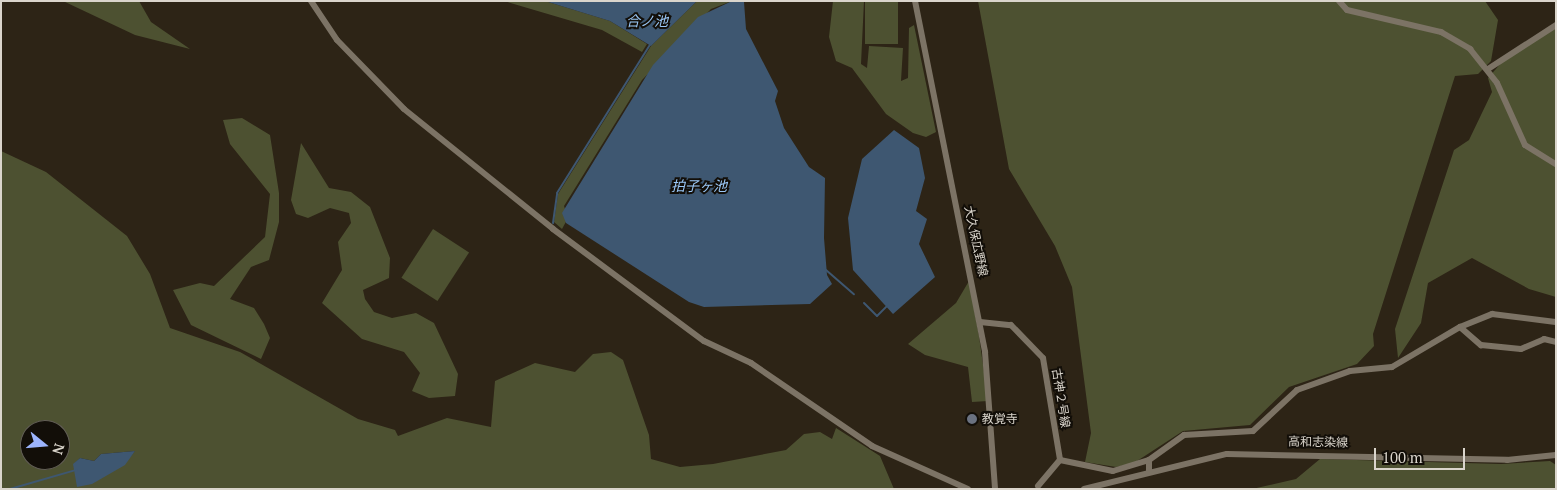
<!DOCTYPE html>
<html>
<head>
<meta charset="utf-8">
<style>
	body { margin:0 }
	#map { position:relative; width:1557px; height:490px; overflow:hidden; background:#2d2416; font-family:"PT Serif","Noto Sans JP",serif }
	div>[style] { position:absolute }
	.green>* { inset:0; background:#4d5131; transform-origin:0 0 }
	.water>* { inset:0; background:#3e5771 }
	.stream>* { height:2px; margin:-1px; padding:0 1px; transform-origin:1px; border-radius:1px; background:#3e5771 }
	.minor>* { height:6px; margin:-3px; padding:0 3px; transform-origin:3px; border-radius:3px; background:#7c7365 }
	.dots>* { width:14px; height:14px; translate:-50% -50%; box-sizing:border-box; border:2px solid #120e08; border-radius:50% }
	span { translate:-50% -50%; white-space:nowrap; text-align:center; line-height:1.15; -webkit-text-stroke:4px #120e08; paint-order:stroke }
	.street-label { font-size:12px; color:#dad5cc }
	.poi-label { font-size:12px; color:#dad5cc }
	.left { translate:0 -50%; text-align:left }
	.water-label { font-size:14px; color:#9ac7f6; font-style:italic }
	.frame { position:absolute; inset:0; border:2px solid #dad5cc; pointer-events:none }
	.north { position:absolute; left:20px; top:420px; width:50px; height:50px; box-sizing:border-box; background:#120e08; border:1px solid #625e56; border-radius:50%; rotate:107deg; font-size:14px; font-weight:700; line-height:20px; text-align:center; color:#dad5cc }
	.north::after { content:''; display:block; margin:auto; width:18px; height:22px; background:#9cb4fd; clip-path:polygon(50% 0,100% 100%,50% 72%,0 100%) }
	.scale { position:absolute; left:1374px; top:448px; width:91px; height:22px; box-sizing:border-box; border:2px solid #dad5cc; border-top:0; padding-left:6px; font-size:15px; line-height:18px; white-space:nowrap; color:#dad5cc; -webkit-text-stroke:4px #120e08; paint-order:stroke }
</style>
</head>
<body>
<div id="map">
	<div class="green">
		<div style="clip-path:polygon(63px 1px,139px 1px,151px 22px,190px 49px,135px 35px)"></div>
		<div style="clip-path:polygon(504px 1px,545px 1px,610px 21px,647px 44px,642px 52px,602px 30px)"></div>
		<div style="clip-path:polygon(697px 1px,732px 1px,711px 9px,642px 80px,564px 206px,568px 218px,562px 229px,554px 222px,558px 194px,651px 46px)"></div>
		<div style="clip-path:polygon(833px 1px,864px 1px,861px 64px,867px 68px,869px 46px,903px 48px,901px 81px,908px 78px,909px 28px,914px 25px,936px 132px,926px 137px,913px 133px,886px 114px,852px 68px,836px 61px,829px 37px)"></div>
		<div style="left:865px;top:1px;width:33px;height:43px"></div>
		<div style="clip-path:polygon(978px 1px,1485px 1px,1498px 20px,1491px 61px,1478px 74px,1455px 76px,1373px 334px,1374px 346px,1357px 364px,1289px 387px,1250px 425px,1183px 431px,1134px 463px,1116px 467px,1085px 462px,1091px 433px,1072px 287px,1055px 246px,1009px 169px)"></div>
		<div style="clip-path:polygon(1556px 27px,1556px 297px,1529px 289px,1472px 258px,1428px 283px,1421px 323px,1398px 358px,1395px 329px,1454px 150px,1469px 140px,1492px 92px,1488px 78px,1502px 62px)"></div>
		<div style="clip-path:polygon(242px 118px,270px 135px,279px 193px,279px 222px,269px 260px,251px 267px,230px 299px,254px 308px,264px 324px,270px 338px,261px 359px,191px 325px,173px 290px,200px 283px,214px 286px,265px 237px,270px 194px,230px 144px,223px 120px)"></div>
		<div style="clip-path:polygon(301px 143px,329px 188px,351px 192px,370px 207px,390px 258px,389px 278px,363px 290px,365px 299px,374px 312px,392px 318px,416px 313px,434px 323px,458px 374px,455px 396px,429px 398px,412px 391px,420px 373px,404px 352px,362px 339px,322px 303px,342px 270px,338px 242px,351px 223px,349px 213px,330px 208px,308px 218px,296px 214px,291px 200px)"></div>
		<div style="clip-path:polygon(evenodd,1px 151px,46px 172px,127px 236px,150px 274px,170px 328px,240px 352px,358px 419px,395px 430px,398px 436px,447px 418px,491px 427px,495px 381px,535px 363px,575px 372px,593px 354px,611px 352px,623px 360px,649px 435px,651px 459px,680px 467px,713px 464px,786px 450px,804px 434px,820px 432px,832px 439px,836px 428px,880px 456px,894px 489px,1px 489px,1px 151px,30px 430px,60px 430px,60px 460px,30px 460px,30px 430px,1px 151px,135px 451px,130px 457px,74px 464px,80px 458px,94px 461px,101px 454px,135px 451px)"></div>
		<div style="left:433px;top:229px;width:43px;height:58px;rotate:33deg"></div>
		<div style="clip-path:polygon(969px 281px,979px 336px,988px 401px,972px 402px,968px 367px,925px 355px,908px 344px,956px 303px)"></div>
		<div style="clip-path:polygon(1320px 459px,1501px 464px,1550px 461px,1556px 465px,1556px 489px,1252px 489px,1296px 479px)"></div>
	</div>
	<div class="water">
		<div style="clip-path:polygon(545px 1px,697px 1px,651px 46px,610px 21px)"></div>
		<div style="clip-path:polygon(732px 1px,744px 2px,746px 29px,778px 91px,775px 101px,784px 128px,809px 167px,825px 178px,824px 238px,827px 275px,832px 284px,810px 304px,704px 307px,689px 302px,566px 223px,562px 213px,653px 65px,698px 17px)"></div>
		<div style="clip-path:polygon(894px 130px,919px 148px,925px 178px,916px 211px,927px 219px,919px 244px,935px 277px,893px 314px,853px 270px,848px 218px,862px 159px)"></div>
		<div style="clip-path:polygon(135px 451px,125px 465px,92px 484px,77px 487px,73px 464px,80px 458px,94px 461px,101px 454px)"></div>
	</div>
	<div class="stream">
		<div style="left:553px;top:223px;width:30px;rotate:-82deg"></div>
		<div style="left:557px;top:193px;width:175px;rotate:-57.9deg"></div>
		<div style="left:826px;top:270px;width:37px;rotate:41deg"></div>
		<div style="left:864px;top:303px;width:18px;rotate:45deg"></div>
		<div style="left:877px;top:316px;width:14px;rotate:-45deg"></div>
		<div style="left:10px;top:489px;width:69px;rotate:-16.1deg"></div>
	</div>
	<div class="minor">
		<div style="left:311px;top:1px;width:47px;rotate:56.3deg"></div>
		<div style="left:337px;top:40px;width:96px;rotate:45.8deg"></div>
		<div style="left:404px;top:109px;width:191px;rotate:38.8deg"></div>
		<div style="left:553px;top:229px;width:188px;rotate:36.6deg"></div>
		<div style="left:704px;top:341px;width:52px;rotate:25.1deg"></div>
		<div style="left:751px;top:363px;width:147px;rotate:34.4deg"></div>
		<div style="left:872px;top:446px;width:105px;rotate:24.1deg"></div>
		<div style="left:915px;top:1px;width:358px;rotate:78.7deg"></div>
		<div style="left:985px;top:352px;width:137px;rotate:85.8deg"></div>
		<div style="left:1339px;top:1px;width:12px;rotate:48deg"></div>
		<div style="left:1347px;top:10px;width:97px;rotate:13.2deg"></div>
		<div style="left:1441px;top:32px;width:34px;rotate:30deg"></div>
		<div style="left:1470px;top:49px;width:43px;rotate:51.5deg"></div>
		<div style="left:1497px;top:83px;width:68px;rotate:65.7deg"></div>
		<div style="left:1525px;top:145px;width:36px;rotate:32deg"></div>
		<div style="left:1488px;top:69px;width:81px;rotate:-32.9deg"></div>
		<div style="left:980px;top:322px;width:31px;rotate:6deg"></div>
		<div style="left:1011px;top:325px;width:46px;rotate:45.9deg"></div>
		<div style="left:1043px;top:358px;width:103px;rotate:80.5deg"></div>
		<div style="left:1460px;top:327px;width:35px;rotate:-22deg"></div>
		<div style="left:1492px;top:314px;width:64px;rotate:7.1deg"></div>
		<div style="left:1149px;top:472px;width:12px;rotate:-90deg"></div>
		<div style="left:1149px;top:460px;width:43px;rotate:-35.5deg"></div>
		<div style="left:1184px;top:435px;width:69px;rotate:-3.3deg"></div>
		<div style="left:1253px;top:431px;width:60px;rotate:-43deg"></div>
		<div style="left:1297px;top:390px;width:56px;rotate:-19.7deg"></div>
		<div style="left:1350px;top:371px;width:42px;rotate:-5.4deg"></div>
		<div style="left:1392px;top:367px;width:79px;rotate:-30.5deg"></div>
		<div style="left:1460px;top:327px;width:28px;rotate:41deg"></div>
		<div style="left:1481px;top:345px;width:40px;rotate:5.7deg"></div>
		<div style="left:1521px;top:349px;width:25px;rotate:-23deg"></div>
		<div style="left:1544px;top:339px;width:12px;rotate:14deg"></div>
		<div style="left:1038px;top:486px;width:34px;rotate:-50deg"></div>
		<div style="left:1060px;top:460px;width:54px;rotate:11.7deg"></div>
		<div style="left:1113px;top:471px;width:38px;rotate:-17deg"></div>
		<div style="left:1084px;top:489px;width:147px;rotate:-13.8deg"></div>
		<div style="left:1227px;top:454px;width:280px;rotate:1.2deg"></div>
		<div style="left:1507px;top:460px;width:49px;rotate:-5.8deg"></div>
	</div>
	<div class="dots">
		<div style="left:972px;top:419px;background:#6b7280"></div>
	</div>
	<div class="street-label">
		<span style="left:976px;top:241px;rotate:78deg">大久保広野線</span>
		<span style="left:1061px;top:398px;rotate:81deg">古神２号線</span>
		<span style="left:1318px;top:442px;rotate:1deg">高和志染線</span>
	</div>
	<div class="poi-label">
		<span class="left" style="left:982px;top:419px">教覚寺</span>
	</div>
	<div class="water-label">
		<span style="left:647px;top:21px">合ノ池</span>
		<span style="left:699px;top:186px">拍子ヶ池</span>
	</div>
	<div class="frame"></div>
	<div class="north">N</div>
	<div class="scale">100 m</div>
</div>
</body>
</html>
